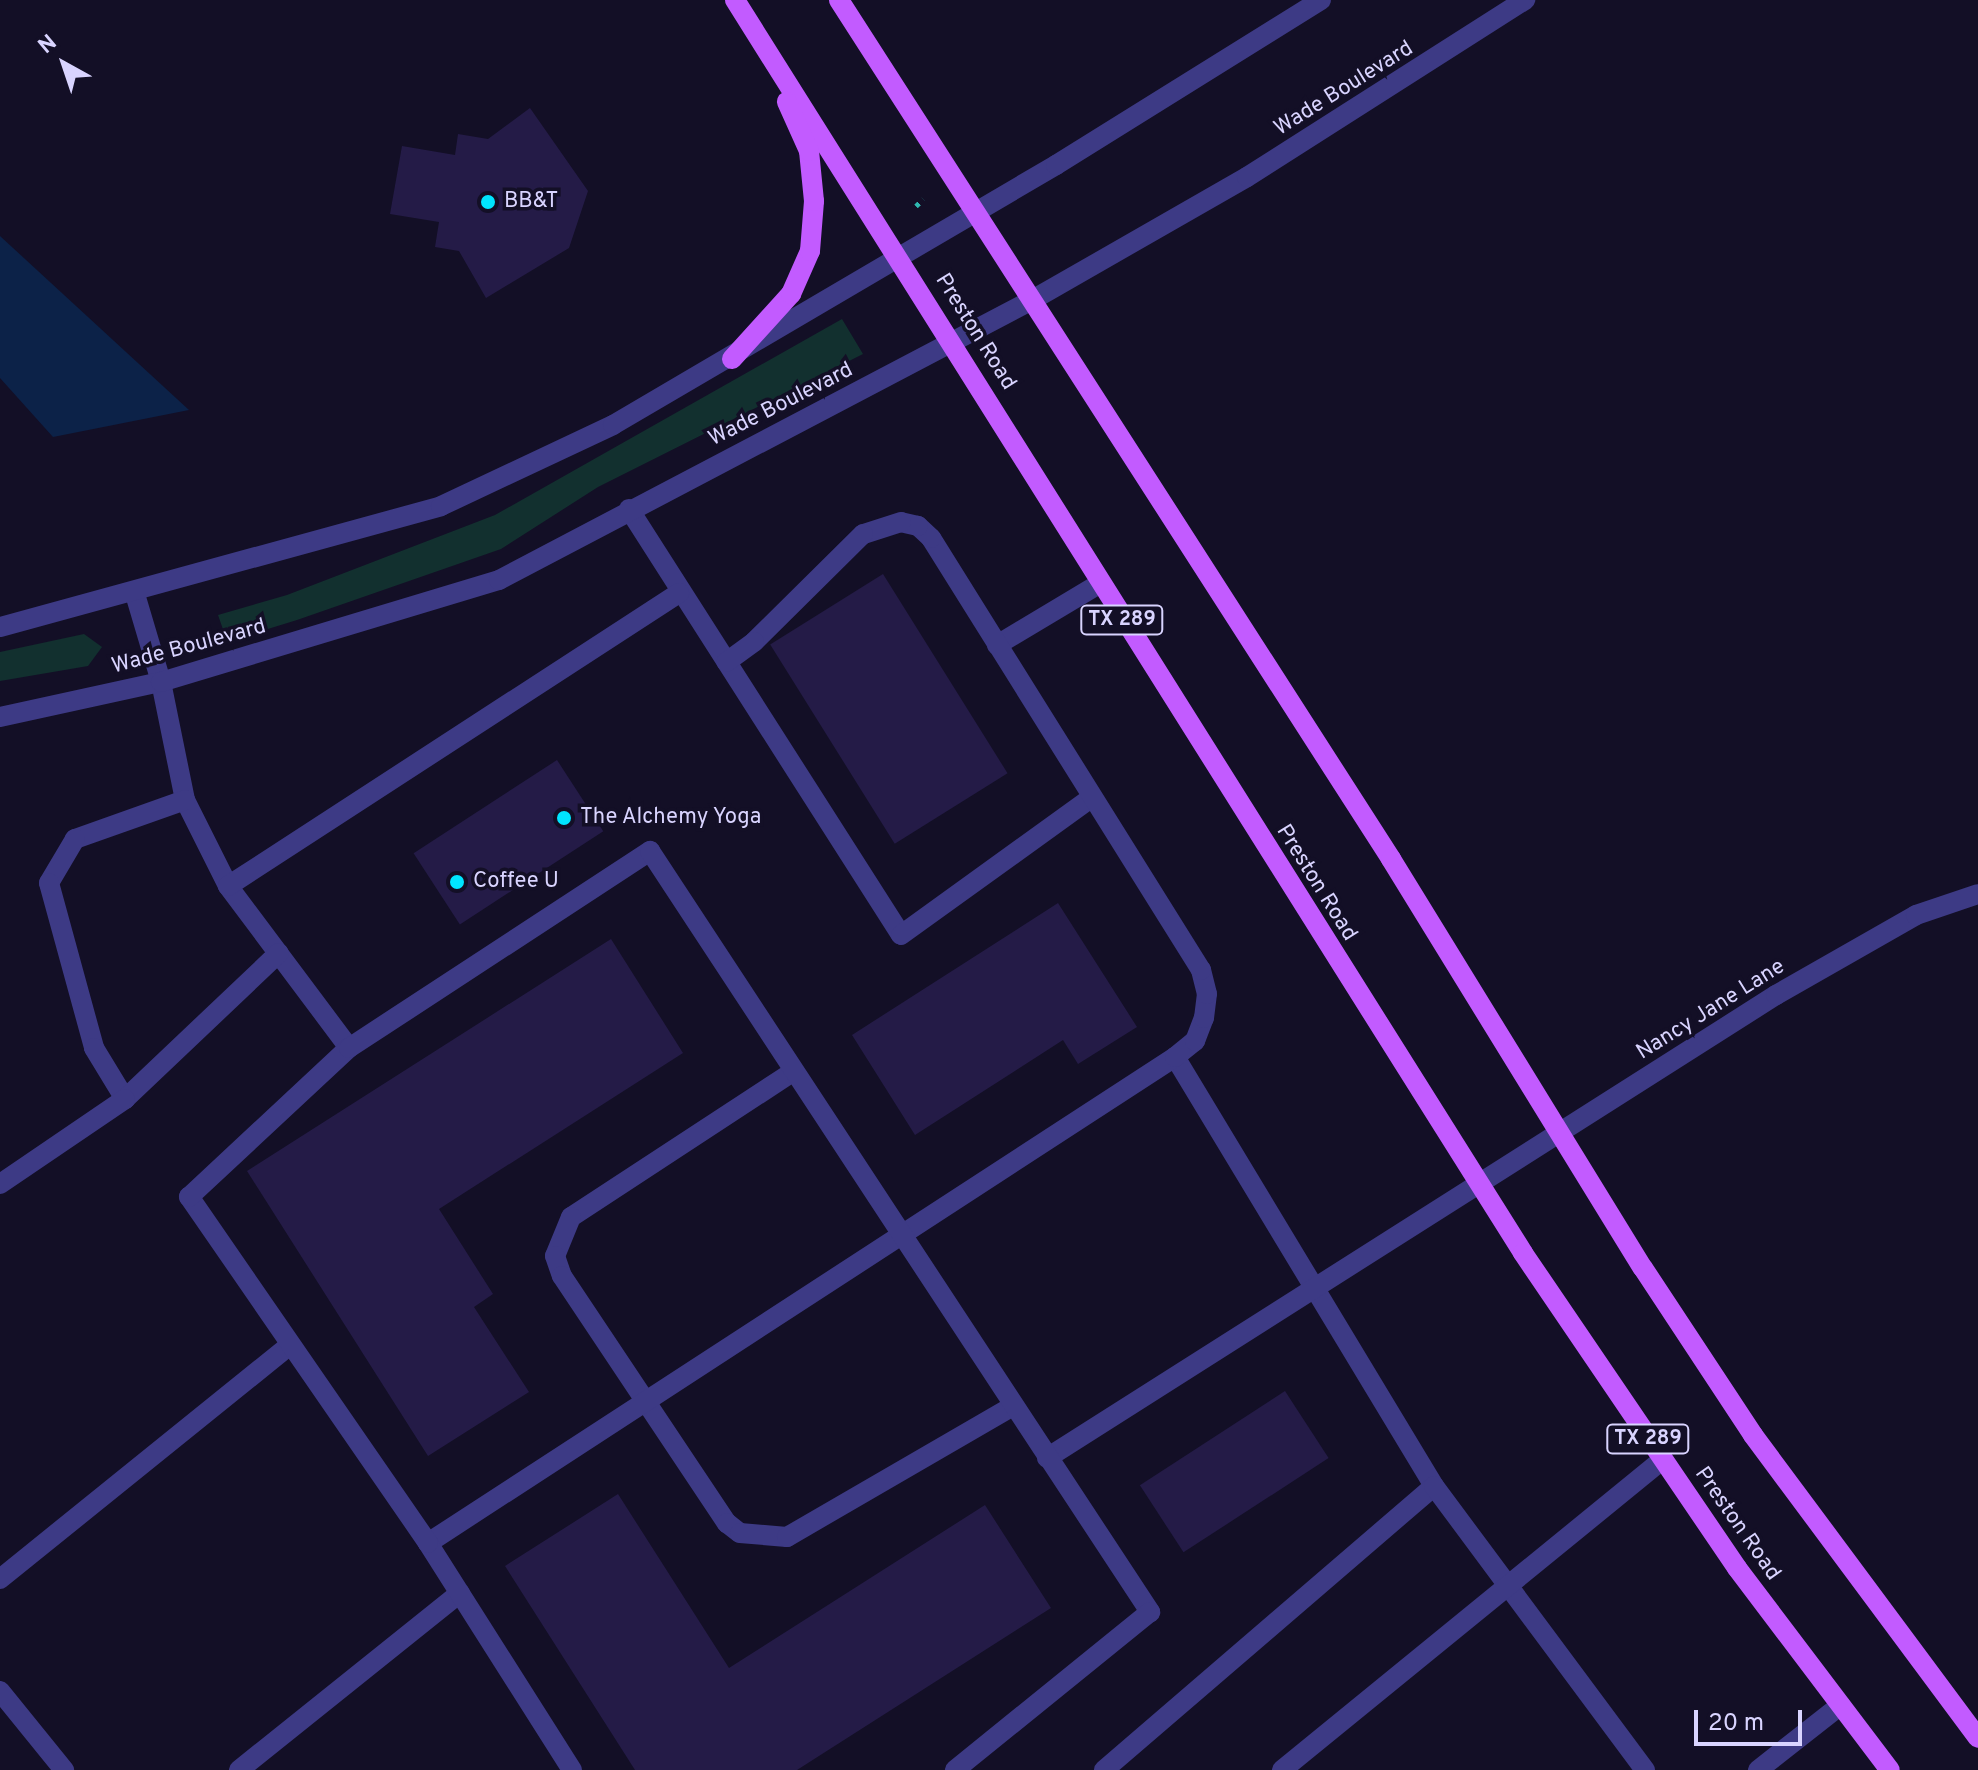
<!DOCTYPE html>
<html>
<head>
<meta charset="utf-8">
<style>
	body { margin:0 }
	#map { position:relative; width:1978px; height:1770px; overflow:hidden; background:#130f26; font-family:Overpass,sans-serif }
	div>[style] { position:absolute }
	.green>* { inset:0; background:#12302f }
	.water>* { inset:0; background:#0c2248 }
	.building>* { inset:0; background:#241b47; transform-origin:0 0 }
	.path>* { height:5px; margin-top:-2.5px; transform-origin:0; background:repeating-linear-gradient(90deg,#2fb8b0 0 4px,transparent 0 10px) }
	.minor>* { height:20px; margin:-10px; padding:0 10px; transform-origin:10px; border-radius:10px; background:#3d3a85 }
	.major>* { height:20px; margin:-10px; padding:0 10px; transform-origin:10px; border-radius:10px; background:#c25bff }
	.dots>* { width:22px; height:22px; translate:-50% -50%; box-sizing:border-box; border:4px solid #130f26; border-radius:50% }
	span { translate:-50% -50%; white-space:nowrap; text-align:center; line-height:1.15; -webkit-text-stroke:7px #130f26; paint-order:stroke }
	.shield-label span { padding:2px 6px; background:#130f26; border:2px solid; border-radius:6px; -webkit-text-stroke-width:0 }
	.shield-label { font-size:20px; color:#d9d4ff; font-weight:700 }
	.street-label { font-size:22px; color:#d9d4ff }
	.poi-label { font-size:22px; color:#d9d4ff }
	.left { translate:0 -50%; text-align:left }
	.north { position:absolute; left:24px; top:24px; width:80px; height:80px; -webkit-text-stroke:6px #130f26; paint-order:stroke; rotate:320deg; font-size:22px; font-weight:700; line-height:32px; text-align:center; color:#d9d4ff }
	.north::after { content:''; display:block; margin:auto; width:28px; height:36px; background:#d9d4ff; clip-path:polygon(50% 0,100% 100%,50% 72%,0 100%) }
	.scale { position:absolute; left:1694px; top:1710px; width:108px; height:36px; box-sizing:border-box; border:4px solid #d9d4ff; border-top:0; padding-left:10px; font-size:24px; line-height:28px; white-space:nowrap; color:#d9d4ff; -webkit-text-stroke:6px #130f26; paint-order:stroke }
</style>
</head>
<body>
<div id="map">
	<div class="green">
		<div style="clip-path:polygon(842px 319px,863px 354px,598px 487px,501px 549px,297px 620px,232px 640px,226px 638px,218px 615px,287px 595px,495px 515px)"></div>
		<div style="clip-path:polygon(84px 634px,102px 647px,88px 666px,0 681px,0 652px)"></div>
	</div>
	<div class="water">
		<div style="clip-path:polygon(0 237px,0 236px,189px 410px,53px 437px,0 378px)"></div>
	</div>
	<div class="building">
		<div style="clip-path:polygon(530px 108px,588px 191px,569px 248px,486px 298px,459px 251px,435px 247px,439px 222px,390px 214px,402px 146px,455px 155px,458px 134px,488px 139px)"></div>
		<div style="left:883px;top:574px;width:235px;height:133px;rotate:58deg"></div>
		<div style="left:557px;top:760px;width:85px;height:171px;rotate:57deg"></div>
		<div style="clip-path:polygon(1058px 903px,1137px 1027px,1078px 1064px,1063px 1040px,915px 1135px,852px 1035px)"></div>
		<div style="clip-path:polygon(611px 939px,683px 1053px,439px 1209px,493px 1294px,474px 1307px,529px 1392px,428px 1456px,247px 1171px)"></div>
		<div style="left:1285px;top:1391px;width:80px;height:173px;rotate:57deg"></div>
		<div style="clip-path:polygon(618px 1494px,729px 1668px,985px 1505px,1051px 1608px,797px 1770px,635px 1770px,505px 1566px)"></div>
	</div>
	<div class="path">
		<div style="left:916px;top:206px;width:10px;rotate:-45deg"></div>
	</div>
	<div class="minor">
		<div style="left:629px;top:509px;width:505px;rotate:57.44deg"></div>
		<div style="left:901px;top:935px;width:234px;rotate:-35.8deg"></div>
		<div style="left:135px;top:594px;width:92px;rotate:73.5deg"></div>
		<div style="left:161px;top:682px;width:120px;rotate:78.5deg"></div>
		<div style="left:185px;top:800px;width:96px;rotate:63.4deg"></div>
		<div style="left:228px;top:886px;width:202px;rotate:53.2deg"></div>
		<div style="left:0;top:627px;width:457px;rotate:-15.3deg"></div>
		<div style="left:441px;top:506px;width:190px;rotate:-25.2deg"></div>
		<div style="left:613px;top:425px;width:514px;rotate:-30.41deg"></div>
		<div style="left:1056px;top:165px;width:312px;rotate:-31.9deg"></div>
		<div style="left:997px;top:645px;width:119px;rotate:-30.9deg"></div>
		<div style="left:0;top:717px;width:165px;rotate:-12.3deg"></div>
		<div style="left:161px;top:682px;width:353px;rotate:-16.8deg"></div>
		<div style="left:499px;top:580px;width:604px;rotate:-27.71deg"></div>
		<div style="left:1034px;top:299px;width:245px;rotate:-29.8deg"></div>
		<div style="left:1247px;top:177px;width:330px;rotate:-32.5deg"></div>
		<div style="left:185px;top:800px;width:117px;rotate:160.5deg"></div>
		<div style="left:75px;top:839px;width:51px;rotate:120.6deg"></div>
		<div style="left:49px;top:883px;width:171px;rotate:74.7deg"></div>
		<div style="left:94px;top:1048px;width:60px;rotate:58.7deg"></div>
		<div style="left:125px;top:1099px;width:212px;rotate:-43.5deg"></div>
		<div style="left:228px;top:886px;width:538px;rotate:-33.01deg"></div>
		<div style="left:1175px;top:1057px;width:501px;rotate:58.88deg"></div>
		<div style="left:791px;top:1073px;width:263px;rotate:146.8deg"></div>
		<div style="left:571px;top:1217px;width:42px;rotate:112.3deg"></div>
		<div style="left:555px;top:1256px;width:21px;rotate:71deg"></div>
		<div style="left:562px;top:1276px;width:297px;rotate:56.3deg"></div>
		<div style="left:727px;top:1523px;width:16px;rotate:38deg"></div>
		<div style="left:740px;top:1533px;width:47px;rotate:4.9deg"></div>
		<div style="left:787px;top:1537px;width:259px;rotate:-30.1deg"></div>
		<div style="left:0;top:1184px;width:151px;rotate:-34.2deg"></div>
		<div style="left:1047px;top:1458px;width:864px;rotate:-32.42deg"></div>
		<div style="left:1776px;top:995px;width:161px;rotate:-29.7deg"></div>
		<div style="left:1916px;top:915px;width:65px;rotate:-18.7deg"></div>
		<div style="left:428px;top:1543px;width:891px;rotate:-33.05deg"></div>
		<div style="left:1175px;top:1057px;width:26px;rotate:-39deg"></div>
		<div style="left:1195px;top:1041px;width:25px;rotate:-69deg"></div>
		<div style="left:1204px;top:1018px;width:24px;rotate:-83deg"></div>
		<div style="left:1207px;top:994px;width:25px;rotate:-104deg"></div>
		<div style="left:1201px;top:970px;width:509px;rotate:-122.01deg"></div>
		<div style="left:931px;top:538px;width:18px;rotate:-137deg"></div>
		<div style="left:918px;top:526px;width:17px;rotate:-167deg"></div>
		<div style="left:901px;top:522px;width:40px;rotate:162deg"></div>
		<div style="left:863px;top:534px;width:153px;rotate:135.3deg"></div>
		<div style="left:754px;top:642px;width:34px;rotate:144deg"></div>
		<div style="left:0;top:1579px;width:371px;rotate:-38.9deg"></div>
		<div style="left:0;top:1691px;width:102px;rotate:51deg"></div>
		<div style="left:239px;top:1770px;width:283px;rotate:-38.7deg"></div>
		<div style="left:572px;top:1770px;width:269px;rotate:-122.4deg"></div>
		<div style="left:428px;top:1543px;width:421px;rotate:-124.6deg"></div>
		<div style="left:189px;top:1197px;width:219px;rotate:-43deg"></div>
		<div style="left:349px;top:1048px;width:360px;rotate:-33.2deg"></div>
		<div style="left:650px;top:851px;width:911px;rotate:56.69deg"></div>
		<div style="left:1150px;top:1612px;width:251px;rotate:141deg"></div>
		<div style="left:1104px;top:1770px;width:435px;rotate:-40.7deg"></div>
		<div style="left:1434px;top:1486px;width:354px;rotate:53.4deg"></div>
		<div style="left:1282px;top:1770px;width:490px;rotate:-39.2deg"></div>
		<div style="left:1758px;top:1770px;width:105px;rotate:-38.1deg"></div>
	</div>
	<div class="major">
		<div style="left:735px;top:0;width:1480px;rotate:57.83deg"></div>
		<div style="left:1523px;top:1253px;width:381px;rotate:55.8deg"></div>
		<div style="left:1737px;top:1568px;width:253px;rotate:52.9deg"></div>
		<div style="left:839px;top:0;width:1021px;rotate:57.27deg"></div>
		<div style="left:1391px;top:859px;width:480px;rotate:58.4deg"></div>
		<div style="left:1643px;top:1268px;width:200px;rotate:56.6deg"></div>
		<div style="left:1753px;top:1435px;width:377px;rotate:53.4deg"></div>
		<div style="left:732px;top:359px;width:88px;rotate:-47.8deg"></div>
		<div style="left:791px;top:294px;width:47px;rotate:-66.2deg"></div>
		<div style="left:810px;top:251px;width:50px;rotate:-85.4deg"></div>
		<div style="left:814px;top:201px;width:50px;rotate:-95.7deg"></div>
		<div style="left:809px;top:151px;width:54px;rotate:-114.2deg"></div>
	</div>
	<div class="dots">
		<div style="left:488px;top:202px;background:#00e5ff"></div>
		<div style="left:564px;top:818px;background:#00e5ff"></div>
		<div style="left:457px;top:882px;background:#00e5ff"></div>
	</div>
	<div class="shield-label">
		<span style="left:1122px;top:620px">TX 289</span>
		<span style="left:1648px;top:1439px">TX 289</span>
	</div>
	<div class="street-label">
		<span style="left:1344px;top:89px;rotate:-32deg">Wade Boulevard</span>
		<span style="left:975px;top:332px;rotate:58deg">Preston Road</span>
		<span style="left:781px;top:405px;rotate:-27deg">Wade Boulevard</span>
		<span style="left:189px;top:647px;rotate:-15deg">Wade Boulevard</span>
		<span style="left:1316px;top:883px;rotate:58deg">Preston Road</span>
		<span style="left:1711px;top:1010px;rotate:-32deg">Nancy Jane Lane</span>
		<span style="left:1737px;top:1524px;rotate:55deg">Preston Road</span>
	</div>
	<div class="poi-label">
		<span class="left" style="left:504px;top:202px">BB&amp;T</span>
		<span class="left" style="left:580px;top:818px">The Alchemy Yoga</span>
		<span class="left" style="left:473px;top:882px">Coffee U</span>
	</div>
	<div class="north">N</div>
	<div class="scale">20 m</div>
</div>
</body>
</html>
